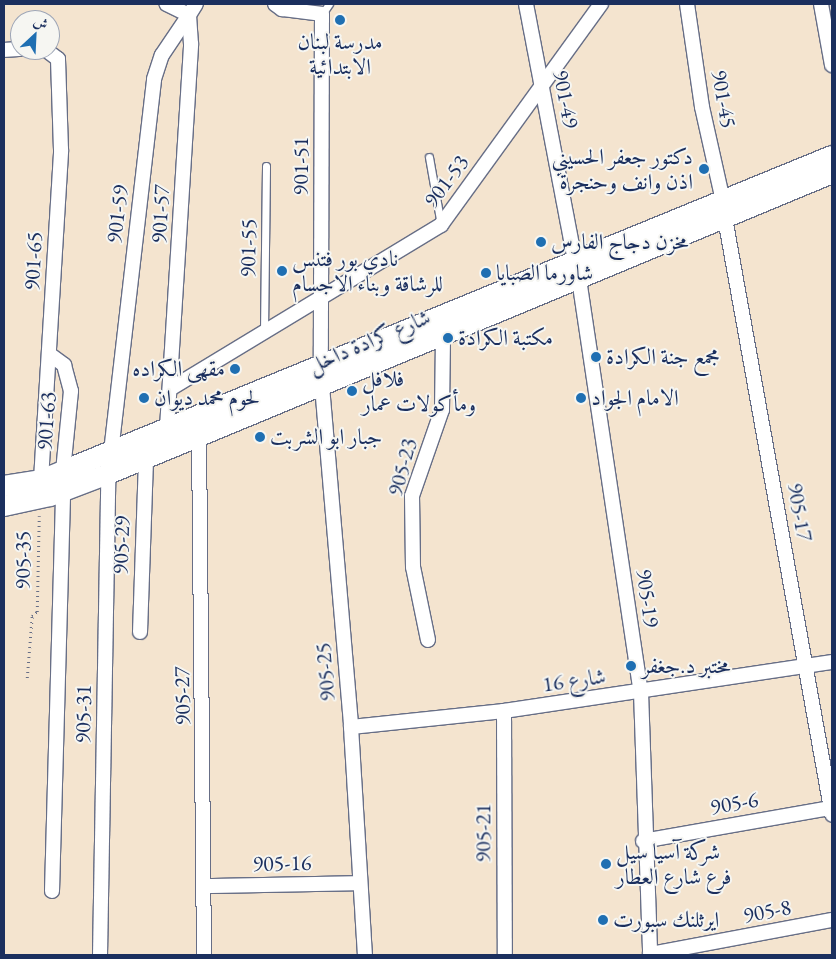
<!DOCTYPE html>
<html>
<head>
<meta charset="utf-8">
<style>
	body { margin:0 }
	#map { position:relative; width:836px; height:959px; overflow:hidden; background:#f4e4cf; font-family:"EB Garamond",Amiri,serif }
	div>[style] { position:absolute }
	.path>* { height:2.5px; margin-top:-1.25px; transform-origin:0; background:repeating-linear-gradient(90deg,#676e86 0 1px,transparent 0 5px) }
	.roads { filter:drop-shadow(1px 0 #676e86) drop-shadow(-1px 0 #676e86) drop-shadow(0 1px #676e86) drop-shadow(0 -1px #676e86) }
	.lane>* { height:7px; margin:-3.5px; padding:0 3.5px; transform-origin:3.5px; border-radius:3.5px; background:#fff }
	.street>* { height:14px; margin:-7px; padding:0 7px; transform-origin:7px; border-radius:7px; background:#fff }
	.secondary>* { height:20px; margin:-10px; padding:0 10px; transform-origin:10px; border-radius:10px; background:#fff }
	.dots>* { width:14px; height:14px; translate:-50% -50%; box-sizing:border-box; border:2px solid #f6f6f2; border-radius:50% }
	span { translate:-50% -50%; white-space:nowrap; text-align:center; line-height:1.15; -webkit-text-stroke:4px #f6f6f2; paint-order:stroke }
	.poi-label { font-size:22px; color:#1b2f5e }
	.right { translate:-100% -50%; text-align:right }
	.left { translate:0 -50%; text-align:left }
	.street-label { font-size:22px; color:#1b2f5e }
	.frame { position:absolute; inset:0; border:5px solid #1b2f5e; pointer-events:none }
	.north { position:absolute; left:10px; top:10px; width:50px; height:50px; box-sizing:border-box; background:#f6f6f2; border:1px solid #9ea6b7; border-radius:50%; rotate:25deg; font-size:14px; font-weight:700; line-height:20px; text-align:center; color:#1b2f5e }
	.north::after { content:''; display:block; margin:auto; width:18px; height:22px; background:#1f6fb2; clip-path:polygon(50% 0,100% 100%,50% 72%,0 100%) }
</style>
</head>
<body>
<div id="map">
	<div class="path">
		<div style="left:27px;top:678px;width:62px;rotate:-85.4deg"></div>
		<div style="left:32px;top:616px;width:6px;rotate:-39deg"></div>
		<div style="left:37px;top:612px;width:96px;rotate:-88.8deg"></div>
	</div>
	<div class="roads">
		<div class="lane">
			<div style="left:322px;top:14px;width:12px;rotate:-55deg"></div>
			<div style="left:429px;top:157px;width:69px;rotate:80deg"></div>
			<div style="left:264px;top:331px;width:165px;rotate:-89.3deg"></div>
		</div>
		<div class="street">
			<div style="left:275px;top:4px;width:9px;rotate:36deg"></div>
			<div style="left:282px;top:9px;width:40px;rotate:7.1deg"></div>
			<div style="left:322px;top:14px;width:353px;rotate:90.2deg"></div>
			<div style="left:526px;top:4px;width:263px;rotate:79.2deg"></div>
			<div style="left:687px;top:4px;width:104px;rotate:81.7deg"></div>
			<div style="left:702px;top:107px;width:96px;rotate:77.4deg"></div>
			<div style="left:821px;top:4px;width:62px;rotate:79.8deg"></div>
			<div style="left:4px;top:50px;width:16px;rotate:-4deg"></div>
			<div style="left:725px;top:218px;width:606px;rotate:79.82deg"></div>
			<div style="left:579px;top:279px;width:418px;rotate:81.5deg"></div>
			<div style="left:641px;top:692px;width:263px;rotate:88deg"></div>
			<div style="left:49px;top:354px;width:19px;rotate:36deg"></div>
			<div style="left:64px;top:365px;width:27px;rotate:75deg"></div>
			<div style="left:71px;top:391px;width:80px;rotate:95.7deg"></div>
			<div style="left:322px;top:386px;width:342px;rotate:85.1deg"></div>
			<div style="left:351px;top:727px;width:228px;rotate:86.5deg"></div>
			<div style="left:170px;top:389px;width:317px;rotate:-31.2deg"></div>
			<div style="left:441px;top:225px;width:273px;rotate:-54.1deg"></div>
			<div style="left:167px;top:428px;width:385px;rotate:-86.4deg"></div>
			<div style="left:191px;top:44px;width:29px;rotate:-94deg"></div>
			<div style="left:189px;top:15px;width:13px;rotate:-58deg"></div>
			<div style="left:199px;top:436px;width:519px;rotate:89.45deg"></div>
			<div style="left:111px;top:452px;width:375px;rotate:-83.4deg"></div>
			<div style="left:154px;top:79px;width:25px;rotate:-72deg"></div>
			<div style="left:162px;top:55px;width:48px;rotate:-56deg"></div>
			<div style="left:189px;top:15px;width:25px;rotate:-154deg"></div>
			<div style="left:41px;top:480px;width:331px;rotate:-86.5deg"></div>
			<div style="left:61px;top:150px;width:91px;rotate:-91.9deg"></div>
			<div style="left:58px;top:59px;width:15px;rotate:-143deg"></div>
			<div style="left:140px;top:632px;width:174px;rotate:-88deg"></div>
			<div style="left:428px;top:640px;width:75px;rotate:-101.6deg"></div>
			<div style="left:413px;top:567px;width:71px;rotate:-90.8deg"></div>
			<div style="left:412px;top:496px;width:91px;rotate:-70.8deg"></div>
			<div style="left:442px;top:410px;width:74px;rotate:-89.2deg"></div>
			<div style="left:504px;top:711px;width:244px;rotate:89.8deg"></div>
			<div style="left:351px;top:727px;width:154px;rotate:-6deg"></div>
			<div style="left:504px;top:711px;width:332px;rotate:-8.5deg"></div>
			<div style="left:643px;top:841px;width:191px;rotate:-10deg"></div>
			<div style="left:206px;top:886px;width:154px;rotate:-1.1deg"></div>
			<div style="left:52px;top:891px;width:400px;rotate:-88.4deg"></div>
			<div style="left:650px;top:954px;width:185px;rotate:-10.6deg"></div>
			<div style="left:100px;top:955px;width:481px;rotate:-89deg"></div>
		</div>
		<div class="secondary">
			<div style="left:4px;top:486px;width:37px;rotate:-9deg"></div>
			<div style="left:41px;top:480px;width:24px;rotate:-22deg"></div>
			<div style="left:63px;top:471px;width:831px;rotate:-22.28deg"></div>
			<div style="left:4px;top:506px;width:47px;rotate:-12.3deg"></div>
			<div style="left:50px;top:496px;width:62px;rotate:-20.8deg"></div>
			<div style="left:108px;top:474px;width:784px;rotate:-22.57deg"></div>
		</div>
	</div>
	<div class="dots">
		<div style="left:340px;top:20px;background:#1f6fb2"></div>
		<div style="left:704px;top:169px;background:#1f6fb2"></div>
		<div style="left:541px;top:242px;background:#1f6fb2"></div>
		<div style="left:282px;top:271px;background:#1f6fb2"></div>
		<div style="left:486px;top:273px;background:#1f6fb2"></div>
		<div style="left:448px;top:338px;background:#1f6fb2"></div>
		<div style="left:596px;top:357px;background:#1f6fb2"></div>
		<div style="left:235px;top:369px;background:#1f6fb2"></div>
		<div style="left:352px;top:391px;background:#1f6fb2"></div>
		<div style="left:144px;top:398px;background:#1f6fb2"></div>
		<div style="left:581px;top:398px;background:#1f6fb2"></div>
		<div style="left:260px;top:437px;background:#1f6fb2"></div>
		<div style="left:631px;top:666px;background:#1f6fb2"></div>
		<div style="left:606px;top:864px;background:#1f6fb2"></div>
		<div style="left:603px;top:920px;background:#1f6fb2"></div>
	</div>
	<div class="poi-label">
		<span style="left:340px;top:54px">مدرسة لبنان<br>الابتدائية</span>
		<span class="right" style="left:693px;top:169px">دكتور جعفر الحسيني<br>اذن وانف وحنجرة</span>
		<span class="left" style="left:551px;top:242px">مخزن دجاج الفارس</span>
		<span class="left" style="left:292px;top:271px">نادي بور فتنس<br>للرشاقة وبناء الاجسام</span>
		<span class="left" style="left:496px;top:273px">شاورما الصبايا</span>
		<span class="left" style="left:458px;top:338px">مكتبة الكرادة</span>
		<span class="left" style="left:606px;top:357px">مجمع جنة الكرادة</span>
		<span class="right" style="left:225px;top:369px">مقهى الكراده</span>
		<span class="left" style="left:362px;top:391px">فلافل<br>ومأكولات عمار</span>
		<span class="left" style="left:154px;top:398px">لحوم محمد ديوان</span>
		<span class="left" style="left:591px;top:398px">الامام الجواد</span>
		<span class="left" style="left:270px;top:437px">جبار ابو الشربت</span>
		<span class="left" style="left:642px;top:666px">مختبر د.جغفر</span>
		<span class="left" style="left:616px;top:864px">شركة آسيا سيل<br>فرع شارع العطار</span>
		<span class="left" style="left:613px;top:920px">ايرثلنك سبورت</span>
	</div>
	<div class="street-label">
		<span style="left:566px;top:99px;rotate:79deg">901-49</span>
		<span style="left:724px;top:99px;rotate:80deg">901-45</span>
		<span style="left:301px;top:166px;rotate:-90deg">901-51</span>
		<span style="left:446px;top:181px;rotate:-53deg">901-53</span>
		<span style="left:117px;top:214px;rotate:-83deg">901-59</span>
		<span style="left:160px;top:214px;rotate:-87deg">901-57</span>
		<span style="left:248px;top:248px;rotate:-89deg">901-55</span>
		<span style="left:33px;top:261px;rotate:-87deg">901-65</span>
		<span style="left:369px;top:341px;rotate:-23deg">شارع كرادة داخل</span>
		<span style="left:46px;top:421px;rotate:-86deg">901-63</span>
		<span style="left:402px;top:467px;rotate:-75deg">905-23</span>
		<span style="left:800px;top:512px;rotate:80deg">905-17</span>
		<span style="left:121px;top:545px;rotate:-88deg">905-29</span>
		<span style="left:23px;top:560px;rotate:-90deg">905-35</span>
		<span style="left:648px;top:598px;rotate:82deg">905-19</span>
		<span style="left:325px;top:672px;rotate:-95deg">905-25</span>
		<span style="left:574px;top:680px;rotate:-8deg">شارع 16</span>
		<span style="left:182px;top:696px;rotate:-91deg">905-27</span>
		<span style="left:83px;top:714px;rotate:-89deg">905-31</span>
		<span style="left:734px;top:803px;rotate:-10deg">905-6</span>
		<span style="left:483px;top:833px;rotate:-90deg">905-21</span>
		<span style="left:282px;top:863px;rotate:-1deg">905-16</span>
		<span style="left:767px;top:911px;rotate:-11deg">905-8</span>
	</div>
	<div class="frame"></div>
	<div class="north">ش</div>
</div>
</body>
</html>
